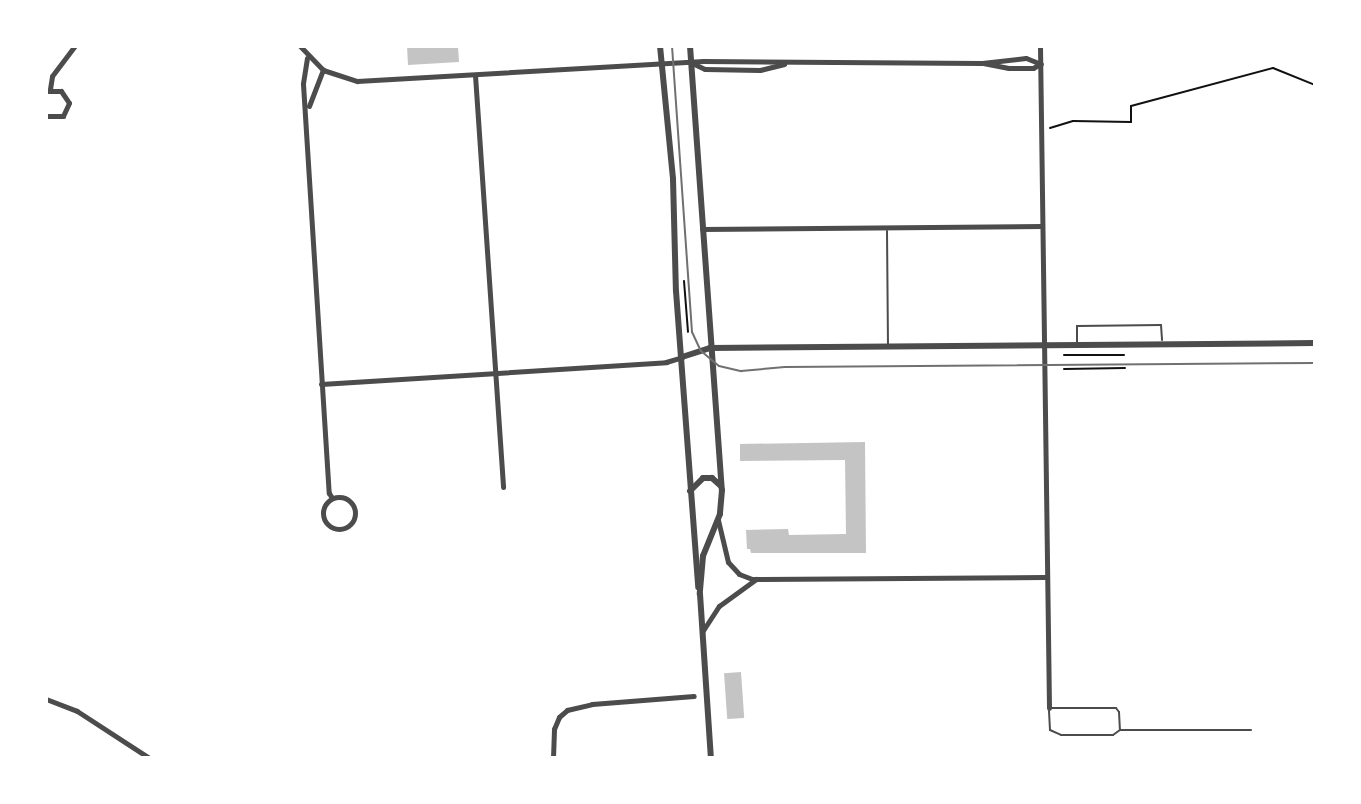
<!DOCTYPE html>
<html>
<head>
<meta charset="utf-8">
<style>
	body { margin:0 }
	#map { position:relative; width:1361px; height:804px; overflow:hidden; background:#fff; font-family:Jost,sans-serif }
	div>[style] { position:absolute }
	.building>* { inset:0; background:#c4c4c4; transform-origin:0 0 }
	.path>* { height:2px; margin:-1px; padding:0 1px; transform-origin:1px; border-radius:1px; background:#111 }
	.service>* { height:2px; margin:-1px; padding:0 1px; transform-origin:1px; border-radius:1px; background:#4c4c4c }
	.minor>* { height:5px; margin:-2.5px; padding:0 2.5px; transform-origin:2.5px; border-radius:2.5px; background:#4c4c4c }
	.minor>.ring { margin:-2.5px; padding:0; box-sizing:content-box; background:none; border:5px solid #4c4c4c; border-radius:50% }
	.tertiary>* { height:6px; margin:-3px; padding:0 3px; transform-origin:3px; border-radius:3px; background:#4c4c4c }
	.tram>* { height:2px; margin:-1px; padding:0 1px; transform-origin:1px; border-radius:1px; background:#707070 }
	span { translate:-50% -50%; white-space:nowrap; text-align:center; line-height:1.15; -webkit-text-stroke:8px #fff; paint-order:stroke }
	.frame { position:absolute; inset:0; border:48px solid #fff; pointer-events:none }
</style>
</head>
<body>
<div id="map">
	<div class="building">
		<div style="clip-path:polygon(407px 46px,458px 46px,459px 62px,408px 65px)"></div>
		<div style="clip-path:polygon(865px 442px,866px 553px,751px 553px,750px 549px,747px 549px,746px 530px,788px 529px,789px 535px,846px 534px,845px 460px,740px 461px,740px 444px)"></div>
		<div style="left:741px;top:672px;width:46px;height:17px;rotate:86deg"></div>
	</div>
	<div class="path">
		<div style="left:1050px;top:128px;width:24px;rotate:-17deg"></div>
		<div style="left:1073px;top:121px;width:58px;rotate:1deg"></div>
		<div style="left:1131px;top:122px;width:16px;rotate:-90deg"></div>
		<div style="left:1131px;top:106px;width:147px;rotate:-15deg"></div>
		<div style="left:1273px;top:68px;width:45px;rotate:22deg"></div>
		<div style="left:684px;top:281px;width:51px;rotate:85.5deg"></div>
		<div style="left:1064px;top:355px;width:60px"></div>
		<div style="left:1064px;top:369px;width:61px;rotate:-0.9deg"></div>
	</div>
	<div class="service">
		<div style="left:887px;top:231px;width:114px;rotate:89.5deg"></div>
		<div style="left:1077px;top:343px;width:17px;rotate:-90deg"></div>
		<div style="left:1077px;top:326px;width:84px;rotate:-0.7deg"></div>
		<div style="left:1161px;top:325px;width:15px;rotate:86deg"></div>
		<div style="left:1052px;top:708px;width:64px"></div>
		<div style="left:1116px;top:708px;width:5px;rotate:53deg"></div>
		<div style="left:1119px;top:712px;width:18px;rotate:87deg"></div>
		<div style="left:1049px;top:711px;width:19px;rotate:87deg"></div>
		<div style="left:1050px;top:730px;width:12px;rotate:24deg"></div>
		<div style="left:1061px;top:735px;width:52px"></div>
		<div style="left:1113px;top:735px;width:9px;rotate:-36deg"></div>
		<div style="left:1120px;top:730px;width:131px"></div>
	</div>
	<div class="minor">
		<div style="left:300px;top:46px;width:33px;rotate:46deg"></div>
		<div style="left:323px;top:70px;width:36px;rotate:18deg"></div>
		<div style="left:357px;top:81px;width:347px;rotate:-3.3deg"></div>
		<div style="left:703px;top:61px;width:279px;rotate:0.4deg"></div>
		<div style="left:982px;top:63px;width:44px;rotate:-6.5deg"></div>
		<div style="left:1026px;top:58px;width:16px;rotate:22deg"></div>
		<div style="left:1040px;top:46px;width:662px;rotate:89.22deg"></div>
		<div style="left:307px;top:58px;width:26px;rotate:99deg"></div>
		<div style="left:303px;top:84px;width:410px;rotate:86.4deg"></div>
		<div style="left:329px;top:493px;width:6px;rotate:59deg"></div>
		<div style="left:692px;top:63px;width:14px;rotate:25deg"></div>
		<div style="left:705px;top:69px;width:55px;rotate:1deg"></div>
		<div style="left:760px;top:70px;width:25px;rotate:-14deg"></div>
		<div style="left:983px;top:63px;width:26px;rotate:11deg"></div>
		<div style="left:1009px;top:68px;width:24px"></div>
		<div style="left:1033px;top:68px;width:8px;rotate:-30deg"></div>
		<div style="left:475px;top:75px;width:413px;rotate:86.1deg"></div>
		<div style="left:50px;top:89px;width:13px;rotate:-81deg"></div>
		<div style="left:52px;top:76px;width:38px;rotate:-53deg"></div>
		<div style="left:46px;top:91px;width:15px"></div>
		<div style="left:61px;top:91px;width:14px;rotate:56deg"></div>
		<div style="left:69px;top:103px;width:14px;rotate:115deg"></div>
		<div style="left:63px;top:116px;width:17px;rotate:180deg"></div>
		<div style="left:309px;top:106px;width:39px;rotate:-69deg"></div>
		<div style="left:702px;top:229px;width:340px;rotate:-0.5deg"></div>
		<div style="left:321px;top:384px;width:346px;rotate:-3.6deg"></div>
		<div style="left:666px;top:362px;width:17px;rotate:-17deg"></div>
		<div class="ring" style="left:323px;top:497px;width:27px;height:27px"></div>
		<div style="left:718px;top:520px;width:43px;rotate:76.6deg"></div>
		<div style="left:728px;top:562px;width:16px;rotate:47deg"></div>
		<div style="left:739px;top:574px;width:14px;rotate:21deg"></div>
		<div style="left:752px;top:579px;width:293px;rotate:-0.4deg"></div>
		<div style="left:702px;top:632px;width:31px;rotate:-57deg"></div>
		<div style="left:719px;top:606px;width:46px;rotate:-36.1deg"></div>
		<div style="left:46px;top:699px;width:33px;rotate:21deg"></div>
		<div style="left:77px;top:711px;width:86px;rotate:33.1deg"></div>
		<div style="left:553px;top:758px;width:29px;rotate:-88deg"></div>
		<div style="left:554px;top:729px;width:13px;rotate:-67deg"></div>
		<div style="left:559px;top:717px;width:11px;rotate:-41deg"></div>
		<div style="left:567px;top:710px;width:26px;rotate:-13deg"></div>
		<div style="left:592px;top:704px;width:102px;rotate:-4.5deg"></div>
	</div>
	<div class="tertiary">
		<div style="left:660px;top:46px;width:134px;rotate:84.4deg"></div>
		<div style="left:673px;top:179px;width:112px;rotate:88.5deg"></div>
		<div style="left:676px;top:291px;width:297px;rotate:85.7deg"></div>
		<div style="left:690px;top:46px;width:445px;rotate:85.9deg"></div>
		<div style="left:722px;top:490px;width:24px;rotate:95deg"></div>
		<div style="left:720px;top:514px;width:45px;rotate:112deg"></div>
		<div style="left:703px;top:556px;width:38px;rotate:95deg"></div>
		<div style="left:700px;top:594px;width:164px;rotate:86.2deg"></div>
		<div style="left:682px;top:357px;width:29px;rotate:-18deg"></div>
		<div style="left:710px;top:348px;width:605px;rotate:-0.47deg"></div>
		<div style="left:690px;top:491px;width:18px;rotate:-45deg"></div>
		<div style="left:703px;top:478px;width:9px"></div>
		<div style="left:712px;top:478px;width:12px;rotate:42deg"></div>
	</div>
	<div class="tram">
		<div style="left:672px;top:46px;width:287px;rotate:86deg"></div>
		<div style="left:692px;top:332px;width:21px;rotate:65deg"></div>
		<div style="left:701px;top:351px;width:23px;rotate:40deg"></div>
		<div style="left:719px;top:366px;width:23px;rotate:13deg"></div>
		<div style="left:741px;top:371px;width:44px;rotate:-5.2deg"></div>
		<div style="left:785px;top:367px;width:530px;rotate:-0.43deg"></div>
	</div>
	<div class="frame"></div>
</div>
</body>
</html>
